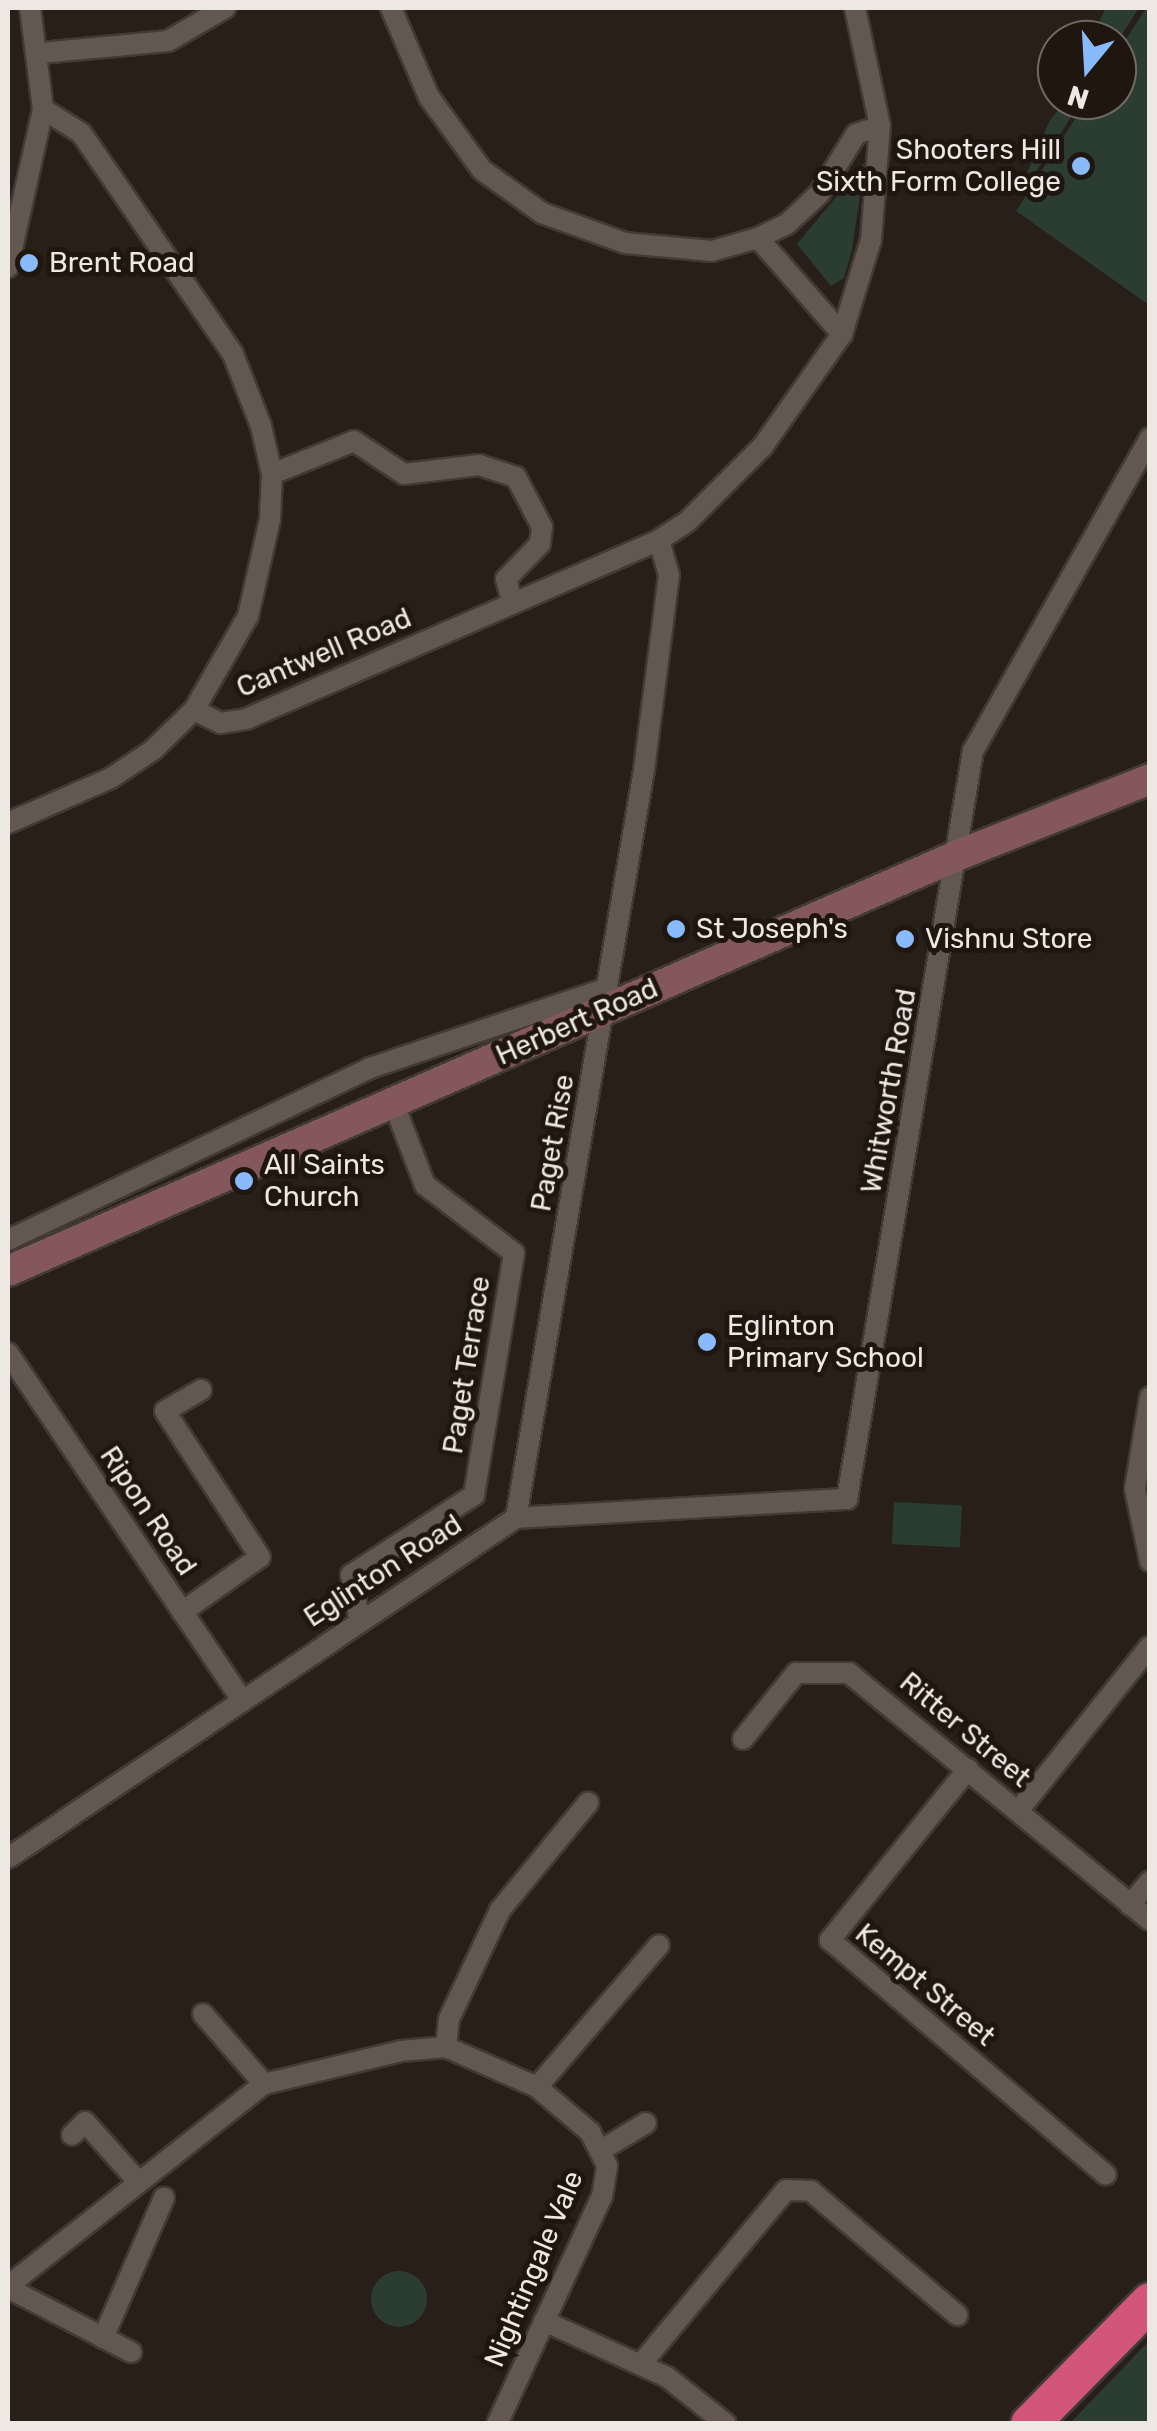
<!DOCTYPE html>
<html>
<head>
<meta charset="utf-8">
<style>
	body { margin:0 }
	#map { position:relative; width:1157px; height:2431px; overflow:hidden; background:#281f18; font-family:Rubik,sans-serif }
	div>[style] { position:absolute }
	.green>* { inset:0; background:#2a3d30; transform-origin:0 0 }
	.round { border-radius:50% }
	.roads { filter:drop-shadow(2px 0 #413a35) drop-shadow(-2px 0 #413a35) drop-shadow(0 2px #413a35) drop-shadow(0 -2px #413a35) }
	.street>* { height:20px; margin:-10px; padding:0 10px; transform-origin:10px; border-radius:10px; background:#635850 }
	.secondary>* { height:30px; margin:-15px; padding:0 15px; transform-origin:15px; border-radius:15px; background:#84575c }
	.highway>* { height:38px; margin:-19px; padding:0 19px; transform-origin:19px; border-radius:19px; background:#d15679 }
	.dots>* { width:28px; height:28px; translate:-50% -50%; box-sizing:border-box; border:5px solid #1e160f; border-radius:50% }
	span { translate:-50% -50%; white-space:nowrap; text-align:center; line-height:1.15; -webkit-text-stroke:10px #1e160f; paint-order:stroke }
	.poi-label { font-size:28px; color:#eee8e3 }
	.right { translate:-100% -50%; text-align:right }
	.left { translate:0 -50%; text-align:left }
	.street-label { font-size:28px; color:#eee8e3 }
	.frame { position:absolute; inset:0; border:10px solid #eee8e3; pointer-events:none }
	.north { position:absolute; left:1037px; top:20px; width:100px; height:100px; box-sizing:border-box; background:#1e160f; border:2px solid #716a64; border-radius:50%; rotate:198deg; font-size:28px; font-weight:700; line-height:40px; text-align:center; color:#eee8e3 }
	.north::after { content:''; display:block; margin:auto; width:35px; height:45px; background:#89bafc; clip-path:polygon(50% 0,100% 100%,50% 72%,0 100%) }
</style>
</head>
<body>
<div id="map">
	<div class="green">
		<div style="clip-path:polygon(1106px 8px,1139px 8px,1117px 42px,1090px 40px)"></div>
		<div style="clip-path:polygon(1146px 8px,1150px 8px,1149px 305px,1016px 211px,1087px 100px,1117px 100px,1117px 53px)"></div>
		<div style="clip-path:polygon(1067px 100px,1082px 100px,1032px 178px,1026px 175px,1050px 120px)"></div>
		<div style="clip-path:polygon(865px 162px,852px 250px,844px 278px,831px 286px,797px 244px)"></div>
		<div style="left:894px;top:1502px;width:68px;height:42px;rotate:3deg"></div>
		<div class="round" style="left:371px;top:2271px;width:56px;height:56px"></div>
		<div style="clip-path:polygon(1149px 2341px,1149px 2423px,1070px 2423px)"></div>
	</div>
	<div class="roads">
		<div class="street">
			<div style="left:391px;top:8px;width:97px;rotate:66.9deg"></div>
			<div style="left:429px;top:97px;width:90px;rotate:54deg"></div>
			<div style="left:482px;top:170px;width:74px;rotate:35.6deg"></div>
			<div style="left:542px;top:213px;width:88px;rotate:19.9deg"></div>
			<div style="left:625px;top:243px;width:87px;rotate:5.3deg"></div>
			<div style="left:712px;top:251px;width:48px;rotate:-15.8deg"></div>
			<div style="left:758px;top:238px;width:32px;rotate:-26deg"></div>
			<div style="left:787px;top:224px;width:44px;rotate:-43.2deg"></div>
			<div style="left:819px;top:194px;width:70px;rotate:-58.3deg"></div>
			<div style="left:856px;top:134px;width:25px;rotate:-18deg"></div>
			<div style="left:41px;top:53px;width:128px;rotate:-5.4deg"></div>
			<div style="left:168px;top:41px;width:66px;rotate:-30.1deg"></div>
			<div style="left:758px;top:238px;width:128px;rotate:48.8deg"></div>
			<div style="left:8px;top:267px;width:162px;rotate:-77.5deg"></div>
			<div style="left:43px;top:109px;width:102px;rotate:-97.3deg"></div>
			<div style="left:272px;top:474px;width:88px;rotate:-21.9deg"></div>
			<div style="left:354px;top:441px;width:60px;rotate:33.4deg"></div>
			<div style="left:404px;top:474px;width:76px;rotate:-6.8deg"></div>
			<div style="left:479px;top:465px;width:39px;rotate:18deg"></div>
			<div style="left:516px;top:477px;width:56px;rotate:62.5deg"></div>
			<div style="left:542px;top:527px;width:17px;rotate:97deg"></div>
			<div style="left:540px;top:544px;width:49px;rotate:134.2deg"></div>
			<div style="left:506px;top:579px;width:24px;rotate:75deg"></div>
			<div style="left:194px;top:710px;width:30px;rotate:26deg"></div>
			<div style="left:221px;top:723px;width:25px;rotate:-9deg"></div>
			<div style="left:246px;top:719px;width:450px;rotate:-23.4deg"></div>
			<div style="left:659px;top:540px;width:33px;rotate:-33deg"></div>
			<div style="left:687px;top:522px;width:107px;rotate:-45deg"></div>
			<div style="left:763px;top:446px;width:137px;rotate:-54.8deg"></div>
			<div style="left:842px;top:334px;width:98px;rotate:-72.9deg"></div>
			<div style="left:871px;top:240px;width:114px;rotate:-85.5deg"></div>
			<div style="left:880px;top:126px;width:121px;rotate:-102deg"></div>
			<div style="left:8px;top:823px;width:112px;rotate:-23.6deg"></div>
			<div style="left:111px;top:778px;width:50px;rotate:-33.7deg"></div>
			<div style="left:153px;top:750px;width:57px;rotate:-44.3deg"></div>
			<div style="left:194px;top:710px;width:108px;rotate:-60.1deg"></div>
			<div style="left:248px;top:616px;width:99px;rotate:-77.2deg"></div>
			<div style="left:270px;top:519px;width:45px;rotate:-87.5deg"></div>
			<div style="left:272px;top:474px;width:49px;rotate:-102.9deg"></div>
			<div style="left:261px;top:426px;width:77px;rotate:-111.3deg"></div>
			<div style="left:233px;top:354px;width:268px;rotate:-124.5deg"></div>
			<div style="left:81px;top:133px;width:45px;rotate:-147.7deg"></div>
			<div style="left:8px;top:1240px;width:401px;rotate:-25.4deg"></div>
			<div style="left:370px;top:1068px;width:251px;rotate:-18.6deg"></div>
			<div style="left:8px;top:1353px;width:419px;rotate:56deg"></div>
			<div style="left:1150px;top:1397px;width:93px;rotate:99.3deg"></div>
			<div style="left:1135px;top:1489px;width:74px;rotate:78.2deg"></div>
			<div style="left:516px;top:1518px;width:759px;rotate:-80.29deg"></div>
			<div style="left:644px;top:770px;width:197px;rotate:-82.7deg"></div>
			<div style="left:669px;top:575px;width:36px;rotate:-106deg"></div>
			<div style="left:182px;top:1612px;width:95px;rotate:-35.2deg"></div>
			<div style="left:260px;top:1557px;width:174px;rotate:-123.1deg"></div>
			<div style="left:165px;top:1411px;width:42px;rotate:-30.3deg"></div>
			<div style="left:359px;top:1618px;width:44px;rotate:-100.5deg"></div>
			<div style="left:351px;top:1575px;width:147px;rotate:-33deg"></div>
			<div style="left:474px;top:1495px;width:245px;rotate:-80.6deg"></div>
			<div style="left:514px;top:1253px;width:112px;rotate:-142.6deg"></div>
			<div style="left:425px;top:1185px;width:89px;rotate:-111.1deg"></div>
			<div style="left:743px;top:1739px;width:85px;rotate:-51.2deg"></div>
			<div style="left:796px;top:1673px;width:53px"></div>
			<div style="left:849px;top:1673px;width:389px;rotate:39.4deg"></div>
			<div style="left:968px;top:1769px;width:220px;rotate:128.9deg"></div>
			<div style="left:830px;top:1940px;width:362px;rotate:40.4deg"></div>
			<div style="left:1018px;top:1811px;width:211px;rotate:-51.3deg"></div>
			<div style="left:8px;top:1858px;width:611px;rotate:-33.79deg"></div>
			<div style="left:516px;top:1518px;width:332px;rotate:-3.3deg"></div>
			<div style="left:847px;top:1499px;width:759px;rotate:-80.44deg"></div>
			<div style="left:973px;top:751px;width:360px;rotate:-60.5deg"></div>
			<div style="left:1130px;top:1905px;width:31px;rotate:-50deg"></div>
			<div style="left:203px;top:2014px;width:93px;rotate:48.9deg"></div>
			<div style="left:446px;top:2047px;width:28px;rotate:-84deg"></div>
			<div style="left:449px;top:2019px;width:120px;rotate:-64.9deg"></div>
			<div style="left:500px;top:1910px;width:139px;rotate:-50.6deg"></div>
			<div style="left:537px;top:2087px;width:187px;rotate:-49.3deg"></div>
			<div style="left:72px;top:2135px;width:18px;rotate:-45deg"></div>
			<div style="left:85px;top:2122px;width:76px;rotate:48.2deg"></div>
			<div style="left:603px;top:2149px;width:50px;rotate:-31.2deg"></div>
			<div style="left:8px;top:2286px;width:326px;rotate:-38.3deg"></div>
			<div style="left:264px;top:2084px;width:141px;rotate:-13.5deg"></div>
			<div style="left:401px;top:2051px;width:45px;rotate:-5.1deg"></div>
			<div style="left:446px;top:2047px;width:99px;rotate:23.7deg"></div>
			<div style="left:537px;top:2087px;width:70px;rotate:40.3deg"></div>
			<div style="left:590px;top:2132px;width:38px;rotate:63deg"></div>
			<div style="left:607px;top:2166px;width:30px;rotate:99deg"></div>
			<div style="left:602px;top:2196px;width:251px;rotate:114.7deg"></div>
			<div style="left:8px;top:2288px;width:139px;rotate:27.5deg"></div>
			<div style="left:544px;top:2321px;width:135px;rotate:24.5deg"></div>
			<div style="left:667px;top:2377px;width:75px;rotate:38.5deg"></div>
			<div style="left:103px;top:2338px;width:153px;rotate:-66.5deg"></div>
			<div style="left:641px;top:2364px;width:226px;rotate:-50.2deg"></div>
			<div style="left:786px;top:2190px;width:25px;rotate:2deg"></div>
			<div style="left:811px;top:2191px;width:192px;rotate:40.3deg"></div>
		</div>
		<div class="secondary">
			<div style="left:8px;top:1271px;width:1035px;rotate:-23.64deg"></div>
			<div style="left:956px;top:856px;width:209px;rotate:-21.6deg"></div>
		</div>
		<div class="highway">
			<div style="left:1030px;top:2424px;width:171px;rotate:-45.5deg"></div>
		</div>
	</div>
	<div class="dots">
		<div style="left:1081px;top:166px;background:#89bafc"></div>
		<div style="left:29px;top:263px;background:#89bafc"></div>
		<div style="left:676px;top:929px;background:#89bafc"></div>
		<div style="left:905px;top:939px;background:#89bafc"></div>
		<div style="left:244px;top:1181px;background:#89bafc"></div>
		<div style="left:707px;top:1342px;background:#89bafc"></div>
	</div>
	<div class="poi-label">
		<span class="right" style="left:1061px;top:166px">Shooters Hill<br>Sixth Form College</span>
		<span class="left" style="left:49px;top:263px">Brent Road</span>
		<span class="left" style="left:696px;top:929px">St Joseph's</span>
		<span class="left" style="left:925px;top:939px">Vishnu Store</span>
		<span class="left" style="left:264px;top:1181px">All Saints<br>Church</span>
		<span class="left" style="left:727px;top:1342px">Eglinton<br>Primary School</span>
	</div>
	<div class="street-label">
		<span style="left:324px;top:653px;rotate:-23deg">Cantwell Road</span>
		<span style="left:577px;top:1022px;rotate:-24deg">Herbert Road</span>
		<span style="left:889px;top:1091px;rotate:-80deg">Whitworth Road</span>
		<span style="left:553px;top:1143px;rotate:-80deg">Paget Rise</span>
		<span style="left:467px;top:1365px;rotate:-81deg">Paget Terrace</span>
		<span style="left:148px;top:1511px;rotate:56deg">Ripon Road</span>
		<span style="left:383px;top:1571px;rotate:-33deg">Eglinton Road</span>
		<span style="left:965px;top:1730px;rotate:40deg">Ritter Street</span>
		<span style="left:925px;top:1985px;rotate:40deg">Kempt Street</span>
		<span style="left:534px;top:2269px;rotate:-67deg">Nightingale Vale</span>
	</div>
	<div class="frame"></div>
	<div class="north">N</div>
</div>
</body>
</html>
